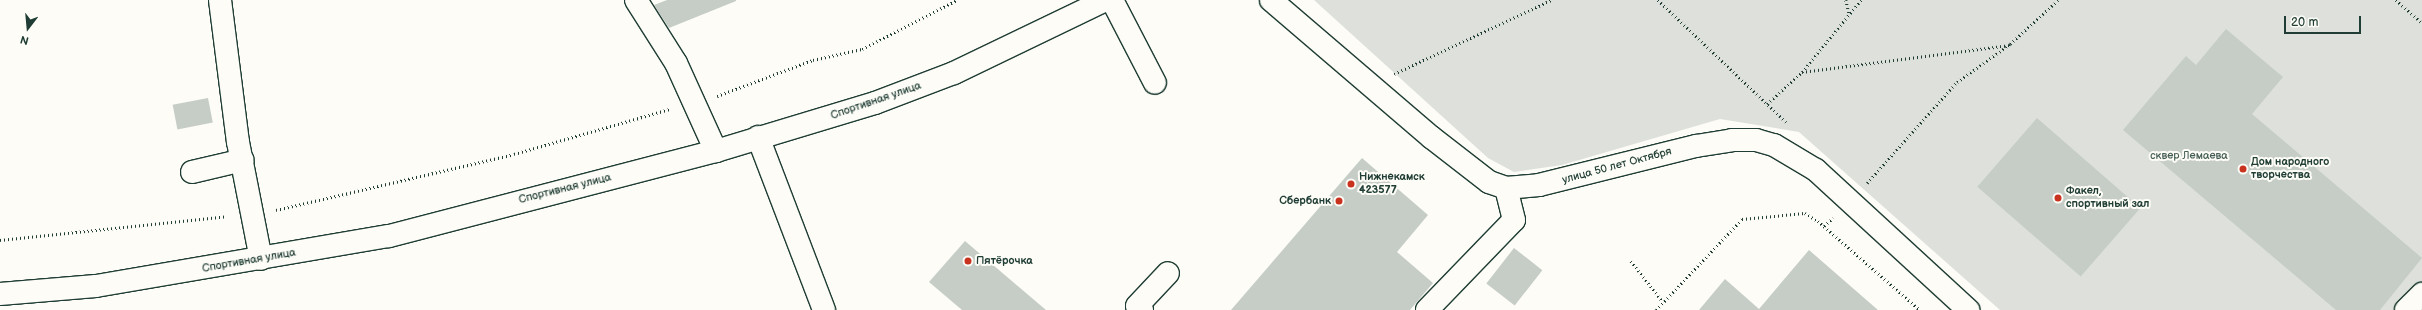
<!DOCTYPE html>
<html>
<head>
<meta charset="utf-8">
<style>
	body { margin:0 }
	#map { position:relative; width:2422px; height:310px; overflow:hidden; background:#fdfcf7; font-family:"Balsamiq Sans",sans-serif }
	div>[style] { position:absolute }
	.green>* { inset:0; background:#dde0db }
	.building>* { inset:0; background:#c6cdc7; transform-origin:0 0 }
	.path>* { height:2.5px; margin-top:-1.25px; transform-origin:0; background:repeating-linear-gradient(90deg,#1f3d34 0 1px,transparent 0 4px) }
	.roads { filter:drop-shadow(1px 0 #1f3d34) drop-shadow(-1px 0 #1f3d34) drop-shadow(0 1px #1f3d34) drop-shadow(0 -1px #1f3d34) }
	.minor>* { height:22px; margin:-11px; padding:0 11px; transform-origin:11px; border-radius:11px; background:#fdfcf7 }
	.dots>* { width:11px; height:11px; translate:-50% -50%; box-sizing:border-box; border:2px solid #fdfcf7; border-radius:50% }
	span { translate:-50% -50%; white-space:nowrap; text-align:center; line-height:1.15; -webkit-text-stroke:4px #fdfcf7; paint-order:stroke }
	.street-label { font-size:11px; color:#1f3d34 }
	.park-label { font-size:11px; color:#455e55 }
	.poi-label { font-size:11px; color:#1f3d34; font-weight:700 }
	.left { translate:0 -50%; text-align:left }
	.right { translate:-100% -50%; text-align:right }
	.north { position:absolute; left:8px; top:8px; width:40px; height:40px; -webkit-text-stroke:3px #fdfcf7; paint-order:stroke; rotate:196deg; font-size:11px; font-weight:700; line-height:16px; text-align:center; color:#1f3d34 }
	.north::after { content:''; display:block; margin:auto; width:14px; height:18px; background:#1f3d34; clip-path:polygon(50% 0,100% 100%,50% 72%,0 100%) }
	.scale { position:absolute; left:2284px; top:16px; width:77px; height:18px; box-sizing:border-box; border:2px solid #1f3d34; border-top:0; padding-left:5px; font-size:12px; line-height:14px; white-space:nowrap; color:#1f3d34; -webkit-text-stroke:3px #fdfcf7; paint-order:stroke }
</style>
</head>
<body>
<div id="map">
	<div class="green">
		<div style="clip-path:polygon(1314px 0,2422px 0,2422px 310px,2000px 310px,1799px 132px,1720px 119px,1562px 165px,1514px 172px,1488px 158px)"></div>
	</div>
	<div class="building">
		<div style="clip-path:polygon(667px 0,736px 0,736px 1px,669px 28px,654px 5px)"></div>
		<div style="clip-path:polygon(2226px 29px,2283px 77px,2252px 114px,2422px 258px,2380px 310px,2336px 310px,2123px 130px,2186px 56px,2196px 65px)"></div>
		<div style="left:208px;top:98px;width:25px;height:36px;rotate:79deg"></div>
		<div style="left:2037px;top:118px;width:137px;height:91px;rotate:41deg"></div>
		<div style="clip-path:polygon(1362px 158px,1428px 215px,1397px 252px,1433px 283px,1410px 310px,1231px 310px)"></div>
		<div style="clip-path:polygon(965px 241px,1046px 310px,962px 310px,929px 282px)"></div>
		<div style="left:1514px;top:248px;width:36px;height:45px;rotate:38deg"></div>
		<div style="clip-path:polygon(1809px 250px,1878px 310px,1699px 310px,1725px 279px,1759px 309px)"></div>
	</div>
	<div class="path">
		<div style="left:1658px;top:0;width:177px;rotate:43.6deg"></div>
		<div style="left:1846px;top:0;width:13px;rotate:77deg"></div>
		<div style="left:2396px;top:0;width:35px;rotate:41deg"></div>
		<div style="left:1802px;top:72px;width:210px;rotate:-7.4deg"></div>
		<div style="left:1394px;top:74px;width:174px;rotate:-25.2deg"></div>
		<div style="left:717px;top:96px;width:103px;rotate:-20.6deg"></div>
		<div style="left:813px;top:60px;width:50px;rotate:-12.7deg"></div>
		<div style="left:862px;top:49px;width:107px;rotate:-27.3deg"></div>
		<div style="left:1767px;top:104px;width:47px;rotate:-42.4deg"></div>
		<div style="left:1802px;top:72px;width:93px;rotate:-50.7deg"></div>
		<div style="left:1867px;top:183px;width:135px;rotate:-48.3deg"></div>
		<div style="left:1957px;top:82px;width:65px;rotate:-35.6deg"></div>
		<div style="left:2010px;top:44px;width:65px;rotate:-42.5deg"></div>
		<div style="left:276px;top:210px;width:244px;rotate:-13.2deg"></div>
		<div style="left:514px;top:154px;width:162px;rotate:-16.1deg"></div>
		<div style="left:1824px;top:226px;width:12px;rotate:-42deg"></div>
		<div style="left:0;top:240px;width:228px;rotate:-6deg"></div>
		<div style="left:1631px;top:261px;width:52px;rotate:52deg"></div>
		<div style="left:1656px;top:310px;width:125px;rotate:-46.6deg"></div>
		<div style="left:1742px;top:219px;width:63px;rotate:-5.4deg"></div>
		<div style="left:1805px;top:213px;width:15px;rotate:32deg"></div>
		<div style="left:1818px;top:221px;width:135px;rotate:41.1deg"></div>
	</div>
	<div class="roads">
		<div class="minor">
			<div style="left:220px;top:0;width:143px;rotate:82.8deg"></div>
			<div style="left:238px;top:142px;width:119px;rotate:78.9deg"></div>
			<div style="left:636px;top:0;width:75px;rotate:57.6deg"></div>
			<div style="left:676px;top:63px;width:97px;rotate:65.6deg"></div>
			<div style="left:1112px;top:0;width:93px;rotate:62.6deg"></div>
			<div style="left:1271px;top:0;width:211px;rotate:40.6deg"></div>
			<div style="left:1431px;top:137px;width:73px;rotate:37.8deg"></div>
			<div style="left:1489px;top:182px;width:18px;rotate:19deg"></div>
			<div style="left:1506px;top:188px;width:33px;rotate:-5deg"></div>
			<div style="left:1539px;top:185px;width:162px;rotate:-14deg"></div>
			<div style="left:1696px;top:146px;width:36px;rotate:-9deg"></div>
			<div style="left:1732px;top:140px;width:24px"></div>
			<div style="left:1756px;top:140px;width:19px;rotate:16deg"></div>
			<div style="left:1774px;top:145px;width:49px;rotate:30.8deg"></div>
			<div style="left:1816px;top:170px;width:207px;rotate:42.6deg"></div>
			<div style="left:758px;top:137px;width:185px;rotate:69.1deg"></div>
			<div style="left:192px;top:172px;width:52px;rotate:-13.2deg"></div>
			<div style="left:0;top:294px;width:96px;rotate:-4.8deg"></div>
			<div style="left:96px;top:286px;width:297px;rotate:-9.7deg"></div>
			<div style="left:389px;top:236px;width:338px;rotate:-14.6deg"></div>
			<div style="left:716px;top:151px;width:166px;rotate:-16.8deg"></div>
			<div style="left:875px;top:103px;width:85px;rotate:-20.8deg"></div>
			<div style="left:954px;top:73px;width:169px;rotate:-25.7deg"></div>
			<div style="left:1142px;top:310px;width:6px;rotate:-141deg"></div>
			<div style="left:1137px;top:306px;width:45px;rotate:-46.8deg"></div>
			<div style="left:1427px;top:310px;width:125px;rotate:-46deg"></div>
			<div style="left:1514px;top:220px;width:33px;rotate:-104deg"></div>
			<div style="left:2406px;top:310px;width:23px;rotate:-45deg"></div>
		</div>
	</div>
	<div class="dots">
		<div style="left:2243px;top:169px;background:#c8321e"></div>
		<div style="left:1351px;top:184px;background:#c8321e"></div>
		<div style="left:2058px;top:198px;background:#c8321e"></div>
		<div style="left:1339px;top:201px;background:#c8321e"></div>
		<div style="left:968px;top:261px;background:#c8321e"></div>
	</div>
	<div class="street-label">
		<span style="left:876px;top:101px;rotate:-19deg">Спортивная улица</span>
		<span style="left:1617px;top:166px;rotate:-15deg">улица 50 лет Октября</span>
		<span style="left:565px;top:189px;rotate:-14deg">Спортивная улица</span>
		<span style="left:249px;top:261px;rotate:-10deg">Спортивная улица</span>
	</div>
	<div class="park-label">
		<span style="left:2189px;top:156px">сквер Лемаева</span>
	</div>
	<div class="poi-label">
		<span class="left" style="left:2251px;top:169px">Дом народного<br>творчества</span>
		<span class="left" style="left:1359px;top:184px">Нижнекамск<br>423577</span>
		<span class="left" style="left:2066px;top:198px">Факел,<br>спортивный зал</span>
		<span class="right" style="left:1331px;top:201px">Сбербанк</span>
		<span class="left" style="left:976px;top:261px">Пятёрочка</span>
	</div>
	<div class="north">N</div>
	<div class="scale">20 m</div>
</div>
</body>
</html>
